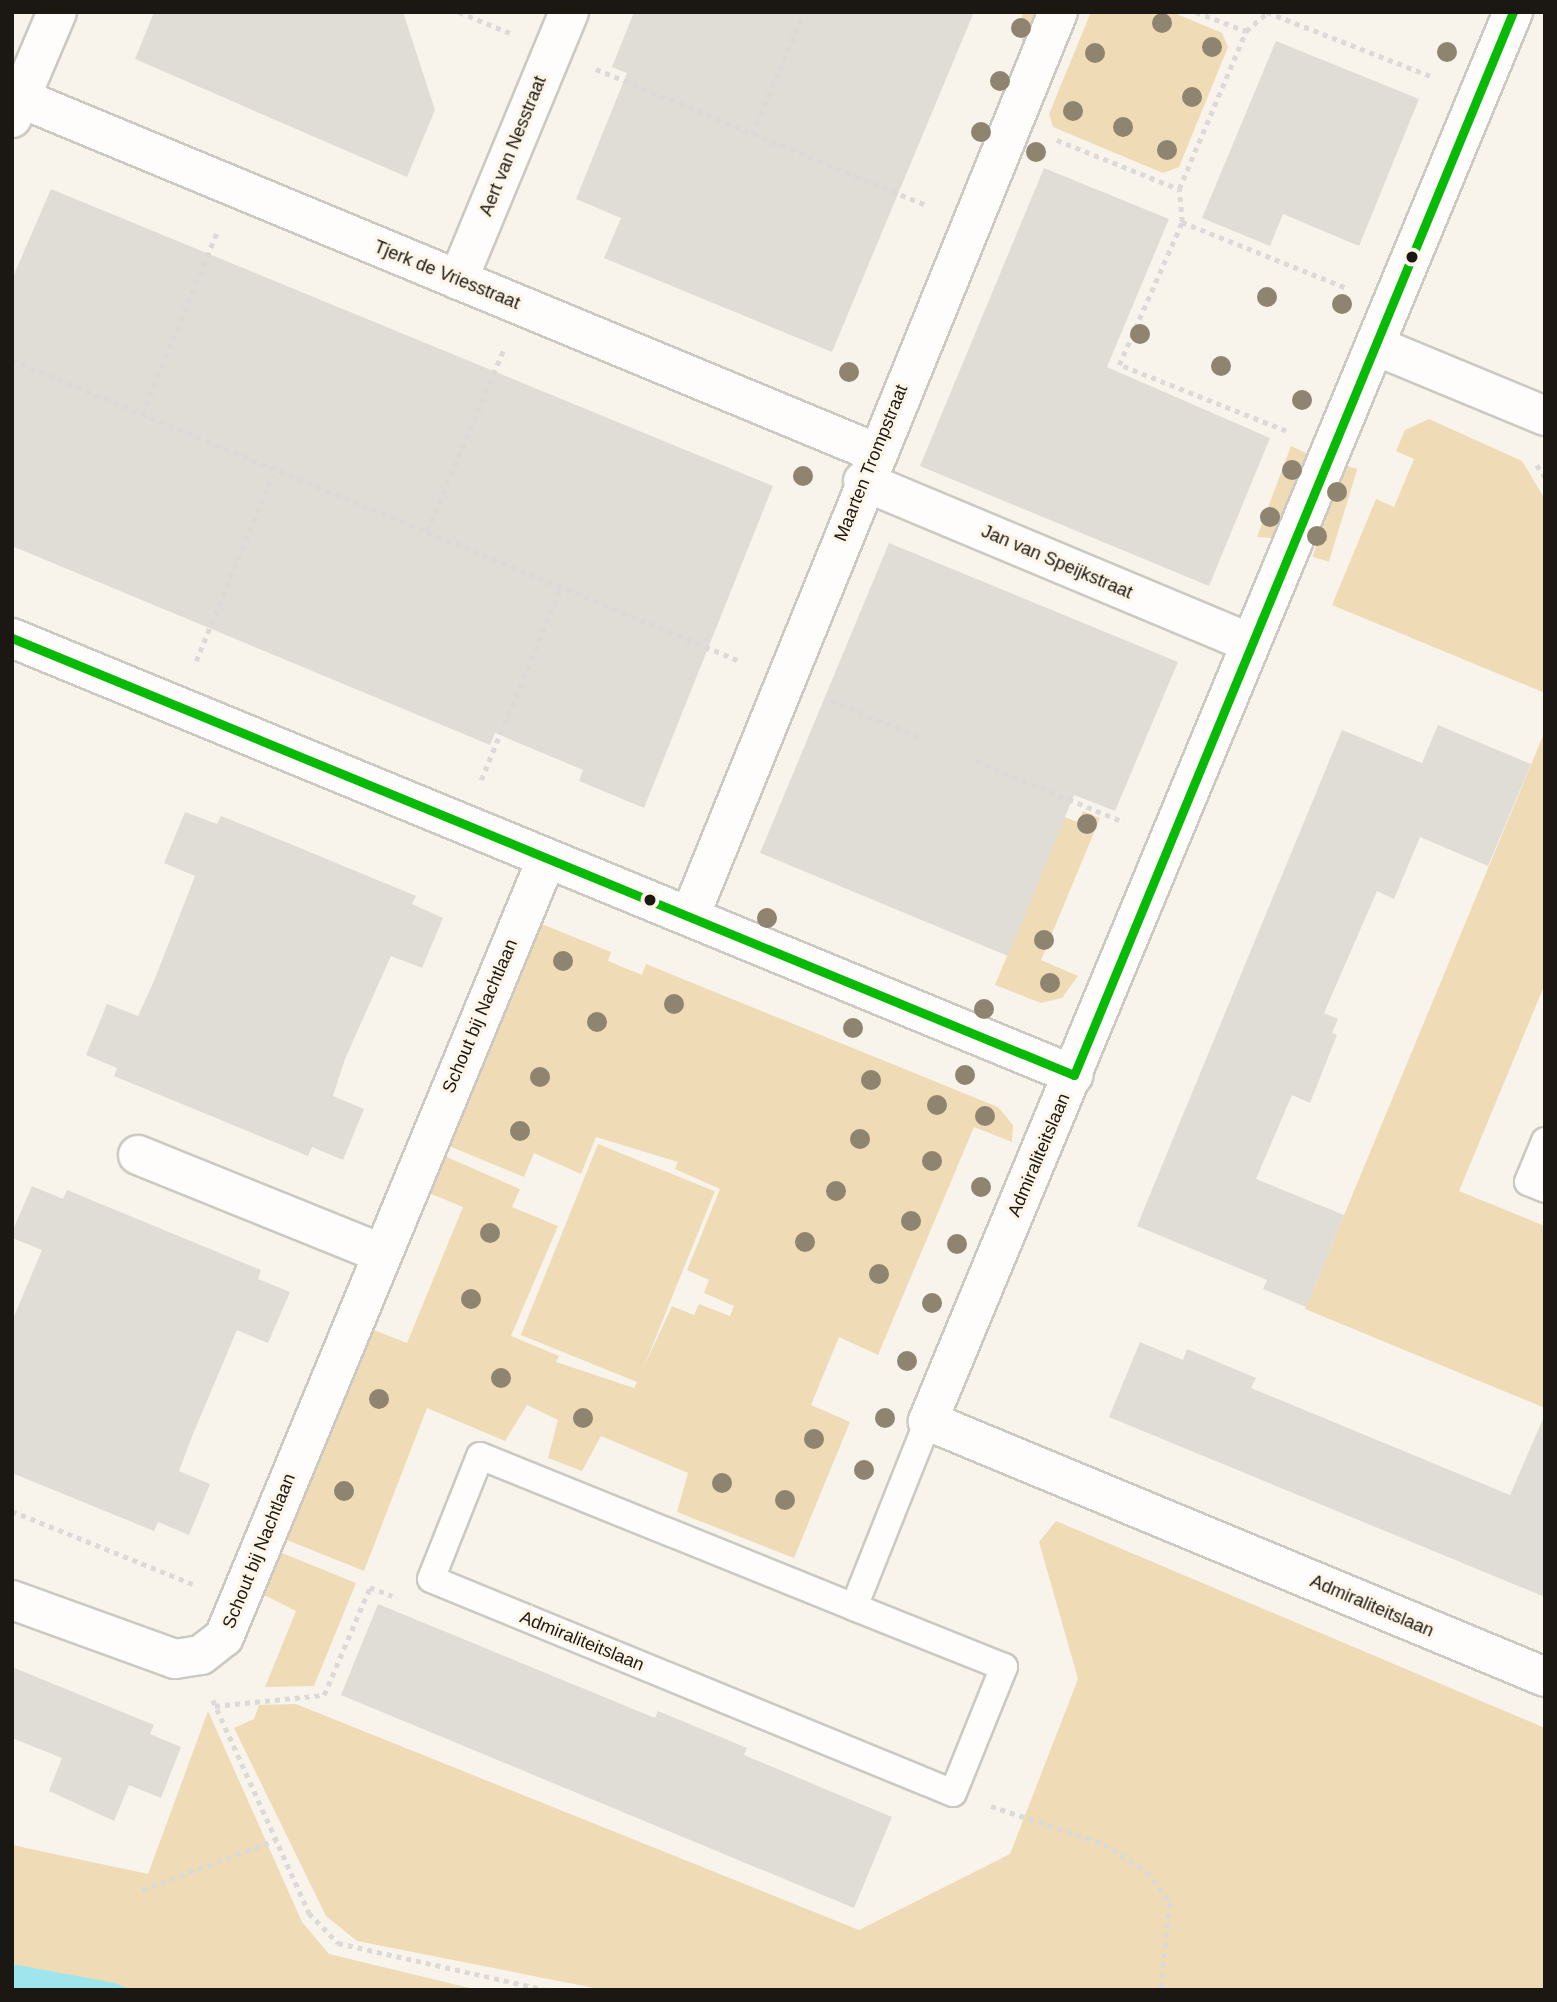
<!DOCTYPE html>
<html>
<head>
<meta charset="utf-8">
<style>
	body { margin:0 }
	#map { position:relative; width:1557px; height:2002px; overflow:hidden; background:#f8f4ec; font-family:Helvetica,sans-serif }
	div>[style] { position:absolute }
	.green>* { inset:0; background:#efdcb6; transform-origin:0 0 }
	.water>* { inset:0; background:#9ee5ee }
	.building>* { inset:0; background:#e0ddd7 }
	.path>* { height:4.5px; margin-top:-2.25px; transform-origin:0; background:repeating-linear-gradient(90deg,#dbdad8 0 5px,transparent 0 10px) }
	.roads { filter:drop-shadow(2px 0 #cbc9c2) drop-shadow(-2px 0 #cbc9c2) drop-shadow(0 2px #cbc9c2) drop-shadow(0 -2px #cbc9c2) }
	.lane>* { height:26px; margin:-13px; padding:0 13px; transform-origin:13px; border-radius:13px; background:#fefdfc }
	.street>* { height:38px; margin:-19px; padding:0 19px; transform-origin:19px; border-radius:19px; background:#fefdfc }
	.bus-1>* { height:9px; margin:-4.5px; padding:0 4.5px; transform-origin:4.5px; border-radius:4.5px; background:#08ba06 }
	.trees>* { width:20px; height:20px; margin:-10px; border-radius:50%; background:#8e846f }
	.dots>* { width:19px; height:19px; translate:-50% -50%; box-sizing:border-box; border:4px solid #fdf5e7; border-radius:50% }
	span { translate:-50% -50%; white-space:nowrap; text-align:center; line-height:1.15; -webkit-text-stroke:6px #fdf5e7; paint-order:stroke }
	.street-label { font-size:18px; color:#1b1813 }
	.frame { position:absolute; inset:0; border:14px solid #1b1813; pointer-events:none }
</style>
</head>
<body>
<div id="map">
	<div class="green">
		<div style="left:1022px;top:12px;width:17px;height:95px"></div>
		<div style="clip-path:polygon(1091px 12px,1172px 12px,1222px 33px,1228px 47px,1179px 167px,1163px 173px,1053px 127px,1049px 114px)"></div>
		<div style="clip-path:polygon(1429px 419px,1522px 461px,1545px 499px,1545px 693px,1332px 605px,1376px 499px,1394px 507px,1414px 459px,1396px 451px,1405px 430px)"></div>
		<div style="clip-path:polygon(1291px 446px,1308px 454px,1273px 538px,1257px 537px)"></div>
		<div style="left:1341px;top:464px;width:17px;height:97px;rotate:17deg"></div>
		<div style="clip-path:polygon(1545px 731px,1545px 984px,1459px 1191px,1545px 1226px,1545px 1408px,1305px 1309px)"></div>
		<div style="clip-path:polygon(1083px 811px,1100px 818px,1041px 960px,1078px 976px,1062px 998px,1041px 1003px,995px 985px,1064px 817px,1078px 822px)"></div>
		<div style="clip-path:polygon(539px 923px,611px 952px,608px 961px,642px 975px,646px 964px,998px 1107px,1013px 1125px,1012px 1142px,974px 1127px,878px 1355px,839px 1337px,811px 1405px,850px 1422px,794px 1558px,677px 1512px,688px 1473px,601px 1436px,582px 1471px,548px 1458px,558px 1420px,527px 1405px,505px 1441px,427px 1408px,364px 1571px,282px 1538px,371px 1329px,407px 1343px,463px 1207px,429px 1193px,440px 1154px,520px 1189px,512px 1207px,558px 1226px,511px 1336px,559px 1356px,556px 1362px,634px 1388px,672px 1306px,694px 1315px,699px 1304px,730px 1316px,734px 1306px,704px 1293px,709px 1280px,687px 1270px,720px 1189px,675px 1169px,678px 1162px,596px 1137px,581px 1174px,534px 1153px,524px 1177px,444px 1144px)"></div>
		<div style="left:598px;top:1144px;width:126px;height:206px;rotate:22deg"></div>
		<div style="clip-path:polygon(1056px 1521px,1545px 1728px,1545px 1990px,604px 1990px,357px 1941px,326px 1916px,234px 1728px,254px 1719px,259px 1705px,296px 1704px,859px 1930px,1010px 1854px,1078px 1679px,1039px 1542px)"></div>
		<div style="clip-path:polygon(277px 1551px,356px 1583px,314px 1686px,265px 1687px,296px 1611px,260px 1593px)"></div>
		<div style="clip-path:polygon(208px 1711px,302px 1922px,329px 1954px,478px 1990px,131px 1990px,12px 1964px,12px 1845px,148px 1874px)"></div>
	</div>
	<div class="water">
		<div style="clip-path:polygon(12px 1964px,115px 1983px,131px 1990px,12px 1990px)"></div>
	</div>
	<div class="building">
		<div style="clip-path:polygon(154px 12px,403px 12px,435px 110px,407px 177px,135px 59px)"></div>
		<div style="clip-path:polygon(634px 12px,974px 12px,832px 352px,604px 258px,621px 218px,576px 199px,627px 73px,612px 67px)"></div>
		<div style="clip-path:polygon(1276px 41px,1419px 99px,1359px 246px,1283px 214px,1270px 246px,1202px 218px)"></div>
		<div style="clip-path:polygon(1044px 168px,1169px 219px,1107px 367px,1270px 438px,1209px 586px,920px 466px)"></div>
		<div style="clip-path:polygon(51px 189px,773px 486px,644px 808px,579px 781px,583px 770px,495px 733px,490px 745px,12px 546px,12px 279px)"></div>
		<div style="clip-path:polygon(889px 543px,1178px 662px,1115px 811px,1074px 795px,1008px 956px,760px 853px)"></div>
		<div style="clip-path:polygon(1438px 725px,1531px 764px,1488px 866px,1420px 837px,1394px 899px,1377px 891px,1324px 1013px,1338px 1019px,1332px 1033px,1337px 1035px,1310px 1103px,1292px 1095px,1256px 1179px,1344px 1215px,1306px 1307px,1263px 1289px,1267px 1280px,1137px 1226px,1342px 730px,1422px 763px)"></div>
		<div style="clip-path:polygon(185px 812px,217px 824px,221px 816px,288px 843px,416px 896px,412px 904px,443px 918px,422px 968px,391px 956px,345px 1059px,333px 1096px,364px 1109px,343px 1160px,312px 1147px,308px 1156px,114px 1076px,117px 1068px,86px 1055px,107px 1004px,138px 1016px,154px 981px,195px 876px,164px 863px)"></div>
		<div style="clip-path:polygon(32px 1186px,63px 1199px,67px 1190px,261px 1270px,258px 1279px,290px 1292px,268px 1343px,237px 1330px,193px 1434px,179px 1471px,210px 1484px,189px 1535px,158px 1522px,154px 1531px,12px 1473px,12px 1321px,42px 1250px,12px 1238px,12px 1232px)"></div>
		<div style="clip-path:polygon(1140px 1342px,1183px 1360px,1187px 1349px,1256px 1378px,1251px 1388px,1510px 1495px,1545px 1414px,1545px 1597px,1109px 1417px)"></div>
		<div style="clip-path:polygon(378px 1604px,655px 1718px,658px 1711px,747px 1748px,744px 1755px,892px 1817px,854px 1908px,341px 1695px)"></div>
		<div style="clip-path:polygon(12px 1667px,154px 1725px,150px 1734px,181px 1747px,161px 1798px,129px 1785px,114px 1821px,49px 1791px,62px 1758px,12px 1738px)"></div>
	</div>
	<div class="path">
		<div style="left:459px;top:12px;width:55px;rotate:22.4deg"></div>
		<div style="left:1196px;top:12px;width:53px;rotate:20.8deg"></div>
		<div style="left:1267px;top:12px;width:178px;rotate:21.4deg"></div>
		<div style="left:596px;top:69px;width:359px;rotate:22.4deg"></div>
		<div style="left:752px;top:134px;width:133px;rotate:-66.9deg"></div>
		<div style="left:1057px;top:140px;width:131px;rotate:21.9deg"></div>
		<div style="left:1182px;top:222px;width:33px;rotate:-95deg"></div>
		<div style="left:1179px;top:189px;width:172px;rotate:-67deg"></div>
		<div style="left:1246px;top:31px;width:28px;rotate:-41deg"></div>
		<div style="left:12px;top:360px;width:790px;rotate:22.47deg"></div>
		<div style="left:142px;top:414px;width:199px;rotate:-67.6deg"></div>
		<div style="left:1286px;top:431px;width:180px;rotate:-158.4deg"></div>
		<div style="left:1119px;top:365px;width:156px;rotate:-66.2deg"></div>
		<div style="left:1182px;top:222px;width:178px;rotate:21.8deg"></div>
		<div style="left:1537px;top:465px;width:14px;rotate:56deg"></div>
		<div style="left:427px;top:531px;width:198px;rotate:-67.1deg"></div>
		<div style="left:196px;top:661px;width:202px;rotate:-67.6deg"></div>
		<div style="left:831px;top:700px;width:98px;rotate:22.9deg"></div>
		<div style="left:976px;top:761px;width:160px;rotate:22.4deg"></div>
		<div style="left:481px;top:780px;width:209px;rotate:-67.5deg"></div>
		<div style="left:12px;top:1511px;width:195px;rotate:22deg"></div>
		<div style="left:213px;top:1700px;width:234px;rotate:65.7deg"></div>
		<div style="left:309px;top:1913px;width:42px;rotate:46deg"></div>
		<div style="left:338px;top:1943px;width:213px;rotate:12.7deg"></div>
		<div style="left:215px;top:1706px;width:110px;rotate:-5.8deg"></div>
		<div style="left:324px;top:1695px;width:117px;rotate:-66.9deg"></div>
		<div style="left:370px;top:1587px;width:24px;rotate:22deg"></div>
		<div style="left:991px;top:1806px;width:119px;rotate:18.6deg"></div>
		<div style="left:1104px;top:1844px;width:51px;rotate:33.1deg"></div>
		<div style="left:1147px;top:1872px;width:39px;rotate:53deg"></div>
		<div style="left:1170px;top:1903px;width:87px;rotate:95.9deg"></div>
		<div style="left:142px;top:1890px;width:143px;rotate:-20.5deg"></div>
	</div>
	<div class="roads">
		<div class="lane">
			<div style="left:1545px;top:1141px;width:44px;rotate:112.5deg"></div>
			<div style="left:1528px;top:1182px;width:18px;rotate:22deg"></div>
			<div style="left:854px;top:1607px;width:403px;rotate:-158deg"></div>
			<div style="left:480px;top:1456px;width:132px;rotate:111.7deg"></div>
			<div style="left:431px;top:1579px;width:564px;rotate:22.29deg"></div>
			<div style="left:953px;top:1793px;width:136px;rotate:-68deg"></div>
			<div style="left:1004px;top:1667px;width:162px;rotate:-158.2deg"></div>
			<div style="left:854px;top:1607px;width:200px;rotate:-68.3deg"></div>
		</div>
		<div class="street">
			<div style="left:1513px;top:12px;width:1526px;rotate:112.55deg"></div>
			<div style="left:928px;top:1421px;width:668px;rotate:22.53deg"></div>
			<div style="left:20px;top:98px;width:924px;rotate:22.51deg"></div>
			<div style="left:12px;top:118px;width:115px;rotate:-67deg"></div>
			<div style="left:458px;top:280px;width:290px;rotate:-67.5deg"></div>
			<div style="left:1376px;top:346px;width:183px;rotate:22.5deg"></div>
			<div style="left:863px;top:481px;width:420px;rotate:22.7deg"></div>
			<div style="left:12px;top:638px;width:1148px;rotate:22.37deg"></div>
			<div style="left:690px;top:916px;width:976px;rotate:-67.85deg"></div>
			<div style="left:138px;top:1155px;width:261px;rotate:22deg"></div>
			<div style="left:12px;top:1600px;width:173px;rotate:19.9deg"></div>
			<div style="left:175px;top:1659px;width:26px;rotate:-9deg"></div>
			<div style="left:201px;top:1655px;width:29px;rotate:-38deg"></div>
			<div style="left:224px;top:1637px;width:843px;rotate:-67.48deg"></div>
		</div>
	</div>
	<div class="bus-1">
		<div style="left:12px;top:638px;width:1148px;rotate:22.37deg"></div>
		<div style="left:1074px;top:1075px;width:1150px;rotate:-67.56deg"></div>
	</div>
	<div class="trees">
		<div style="left:1162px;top:23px"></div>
		<div style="left:1021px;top:28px"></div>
		<div style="left:1212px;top:47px"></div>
		<div style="left:1447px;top:52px"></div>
		<div style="left:1095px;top:53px"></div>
		<div style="left:1000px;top:81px"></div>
		<div style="left:1192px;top:97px"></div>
		<div style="left:1073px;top:111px"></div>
		<div style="left:1123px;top:127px"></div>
		<div style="left:981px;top:132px"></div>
		<div style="left:1167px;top:150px"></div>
		<div style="left:1036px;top:152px"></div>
		<div style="left:1267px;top:297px"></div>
		<div style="left:1342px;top:304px"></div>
		<div style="left:1140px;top:334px"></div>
		<div style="left:1221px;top:366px"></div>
		<div style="left:849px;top:372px"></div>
		<div style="left:1302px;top:400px"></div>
		<div style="left:1292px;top:470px"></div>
		<div style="left:803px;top:476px"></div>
		<div style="left:1337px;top:492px"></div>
		<div style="left:1270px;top:517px"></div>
		<div style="left:1317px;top:536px"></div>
		<div style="left:1087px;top:824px"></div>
		<div style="left:767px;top:918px"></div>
		<div style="left:1044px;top:940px"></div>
		<div style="left:563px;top:961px"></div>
		<div style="left:1050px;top:983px"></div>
		<div style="left:674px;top:1004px"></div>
		<div style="left:984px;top:1009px"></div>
		<div style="left:597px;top:1022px"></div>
		<div style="left:853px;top:1028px"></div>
		<div style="left:965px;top:1075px"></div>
		<div style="left:540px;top:1077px"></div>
		<div style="left:871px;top:1080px"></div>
		<div style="left:937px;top:1105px"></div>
		<div style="left:985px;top:1116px"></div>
		<div style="left:520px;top:1131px"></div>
		<div style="left:860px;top:1139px"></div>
		<div style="left:932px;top:1161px"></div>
		<div style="left:981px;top:1187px"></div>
		<div style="left:836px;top:1191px"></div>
		<div style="left:911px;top:1221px"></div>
		<div style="left:490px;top:1233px"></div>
		<div style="left:805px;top:1242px"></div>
		<div style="left:957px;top:1244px"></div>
		<div style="left:879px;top:1274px"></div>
		<div style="left:471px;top:1299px"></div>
		<div style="left:932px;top:1303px"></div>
		<div style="left:907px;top:1361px"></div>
		<div style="left:501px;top:1378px"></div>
		<div style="left:379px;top:1399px"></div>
		<div style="left:583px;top:1418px"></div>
		<div style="left:885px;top:1418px"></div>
		<div style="left:814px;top:1439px"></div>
		<div style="left:864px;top:1470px"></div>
		<div style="left:722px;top:1483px"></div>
		<div style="left:344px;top:1491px"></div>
		<div style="left:785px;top:1500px"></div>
	</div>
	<div class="dots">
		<div style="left:1412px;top:257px;background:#1b1813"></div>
		<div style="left:650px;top:900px;background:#1b1813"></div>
	</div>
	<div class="street-label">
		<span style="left:513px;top:146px;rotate:-68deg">Aert van Nesstraat</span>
		<span style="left:447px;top:275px;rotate:22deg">Tjerk de Vriesstraat</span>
		<span style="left:871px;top:463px;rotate:-68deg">Maarten Trompstraat</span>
		<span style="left:1057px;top:562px;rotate:23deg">Jan van Speijkstraat</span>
		<span style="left:480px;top:1016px;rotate:-67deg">Schout bij Nachtlaan</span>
		<span style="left:1039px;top:1155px;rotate:-67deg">Admiraliteitslaan</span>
		<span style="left:259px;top:1551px;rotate:-68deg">Schout bij Nachtlaan</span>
		<span style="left:1372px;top:1606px;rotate:23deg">Admiraliteitslaan</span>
		<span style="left:582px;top:1641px;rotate:22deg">Admiraliteitslaan</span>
	</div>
	<div class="frame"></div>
</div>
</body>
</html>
